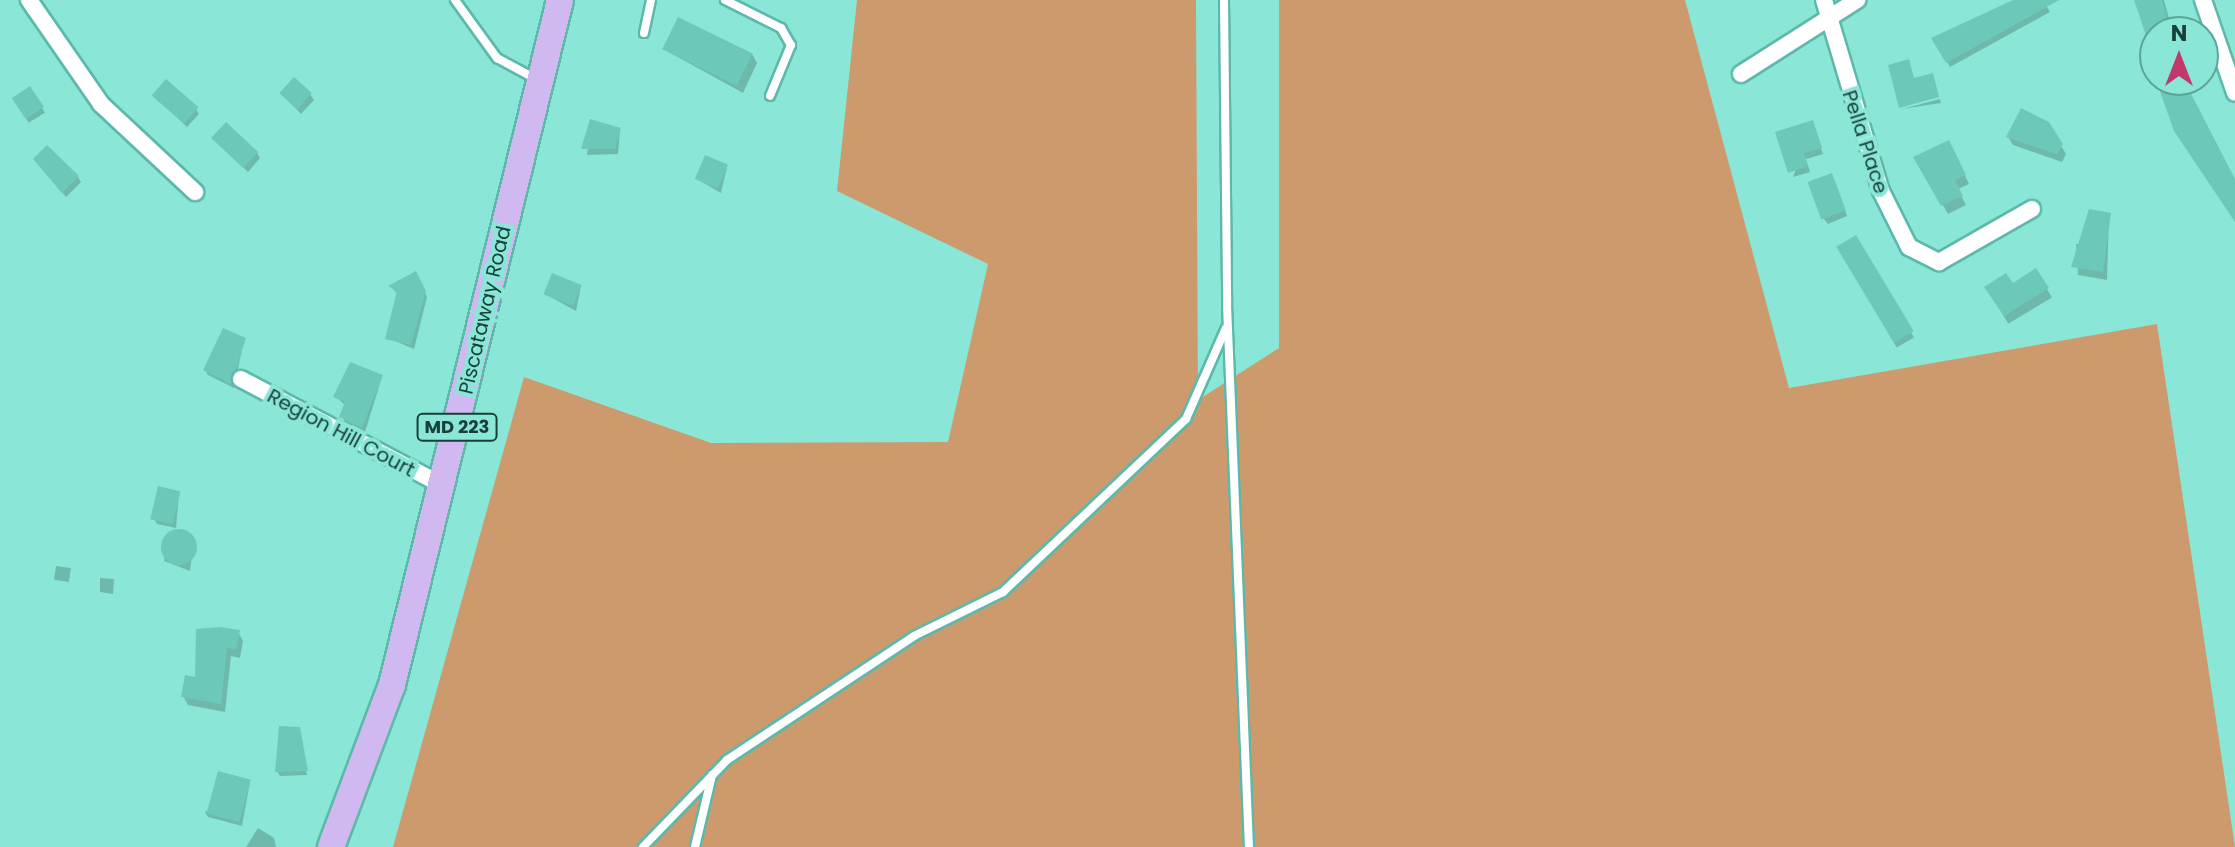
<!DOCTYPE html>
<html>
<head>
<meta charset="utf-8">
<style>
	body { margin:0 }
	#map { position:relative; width:2235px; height:847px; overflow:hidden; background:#8ae7d7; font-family:Poppins,sans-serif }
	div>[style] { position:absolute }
	.green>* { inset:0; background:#cd9a6e }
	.shadow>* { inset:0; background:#0003; transform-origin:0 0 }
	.building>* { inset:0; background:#6cc9ba; transform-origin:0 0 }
	.round { border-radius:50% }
	.roads { filter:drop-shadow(2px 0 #5cb9aa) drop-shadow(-2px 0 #5cb9aa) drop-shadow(0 2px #5cb9aa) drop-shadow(0 -2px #5cb9aa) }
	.lane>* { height:8px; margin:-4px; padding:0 4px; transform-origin:4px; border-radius:4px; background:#fff }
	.street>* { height:16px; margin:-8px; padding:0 8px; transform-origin:8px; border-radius:8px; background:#fff }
	.primary>* { height:26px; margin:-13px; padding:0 13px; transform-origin:13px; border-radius:13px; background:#cfb9f0 }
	span { translate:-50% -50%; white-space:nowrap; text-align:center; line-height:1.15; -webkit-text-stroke:8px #8ae7d7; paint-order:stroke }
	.shield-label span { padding:2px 6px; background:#8ae7d7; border:2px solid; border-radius:6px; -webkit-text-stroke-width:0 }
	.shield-label { font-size:18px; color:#183f39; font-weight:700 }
	.street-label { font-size:20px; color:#183f39 }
	.north { position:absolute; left:2139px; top:16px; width:80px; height:80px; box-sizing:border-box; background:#8ae7d7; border:2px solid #5ca498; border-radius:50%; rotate:0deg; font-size:22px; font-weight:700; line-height:32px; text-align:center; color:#183f39 }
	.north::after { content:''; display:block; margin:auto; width:28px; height:36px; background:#c3386c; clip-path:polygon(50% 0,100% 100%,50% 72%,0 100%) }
</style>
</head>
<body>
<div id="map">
	<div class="green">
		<div style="clip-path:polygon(857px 0,1196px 0,1198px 400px,1279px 348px,1279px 0,1685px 0,1789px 388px,2157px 324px,2235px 847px,393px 847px,524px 377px,711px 443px,948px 442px,988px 264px,837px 191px)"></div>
	</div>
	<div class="shadow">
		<div style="clip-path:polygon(2017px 0,2043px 0,2050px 12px,1950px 67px,1934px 39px)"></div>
		<div style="clip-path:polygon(2136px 0,2164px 0,2173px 32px,2155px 32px,2155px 62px)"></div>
		<div style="clip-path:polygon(665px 50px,752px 54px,757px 63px,743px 93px)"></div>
		<div style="left:30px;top:88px;width:29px;height:19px;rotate:59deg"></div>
		<div style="clip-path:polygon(282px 94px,310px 94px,314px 100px,301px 114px)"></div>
		<div style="clip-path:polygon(154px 95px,196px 109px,199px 114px,187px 127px)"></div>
		<div style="clip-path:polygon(1940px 99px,1941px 103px,1902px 109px)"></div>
		<div style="clip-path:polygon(591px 122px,620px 130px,618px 154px,587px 155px)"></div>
		<div style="clip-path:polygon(1812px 123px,1823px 154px,1806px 159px,1810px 172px,1793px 177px)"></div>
		<div style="clip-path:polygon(2048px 124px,2066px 154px,2062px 162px,2013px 145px,2008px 137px)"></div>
		<div style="clip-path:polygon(214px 138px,257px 153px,260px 158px,248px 172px)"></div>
		<div style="clip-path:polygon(1953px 151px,1969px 184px,1958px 189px,1966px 205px,1948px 214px,1916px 157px)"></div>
		<div style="clip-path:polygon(39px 165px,78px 177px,81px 182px,66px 197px)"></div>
		<div style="clip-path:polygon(727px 167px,721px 193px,697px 179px)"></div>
		<div style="clip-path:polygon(1835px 181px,1847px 216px,1828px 224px,1824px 219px)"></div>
		<div style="clip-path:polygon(2109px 215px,2107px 280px,2078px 275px,2076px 244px,2085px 245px)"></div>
		<div style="left:1856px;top:237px;width:116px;height:20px;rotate:60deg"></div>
		<div style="left:2036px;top:271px;width:31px;height:51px;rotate:59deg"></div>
		<div style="clip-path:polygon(415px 274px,427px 297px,414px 349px,388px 338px,398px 294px,391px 287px)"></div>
		<div style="clip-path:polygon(581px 286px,576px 311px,545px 294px)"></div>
		<div style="clip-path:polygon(244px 340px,234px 388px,208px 375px,205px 370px)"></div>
		<div style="clip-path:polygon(382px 377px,365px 432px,344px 422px,346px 406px,336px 397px)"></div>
		<div style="clip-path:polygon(179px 493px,176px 528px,157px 524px,154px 519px)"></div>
		<div style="clip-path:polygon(169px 531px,194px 540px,190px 571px,164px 561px)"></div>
		<div style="left:56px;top:566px;width:15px;height:14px;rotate:8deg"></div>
		<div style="clip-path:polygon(100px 578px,114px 579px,113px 594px,100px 592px)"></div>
		<div style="clip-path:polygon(238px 632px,243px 641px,240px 658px,231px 656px,225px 712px,188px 705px,183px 696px)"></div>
		<div style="clip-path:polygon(298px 731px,307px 775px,280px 776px,277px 771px)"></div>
		<div style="clip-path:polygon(250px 782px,242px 826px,208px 817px,205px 812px)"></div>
		<div style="clip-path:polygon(258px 828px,274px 838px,276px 847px,246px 847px)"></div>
	</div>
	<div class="building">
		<div style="clip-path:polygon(2013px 0,2059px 0,1946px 63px,1931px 38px)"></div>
		<div style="clip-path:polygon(2134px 0,2162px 0,2170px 32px,2155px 32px,2155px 62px)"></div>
		<div style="left:678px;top:17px;width:83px;height:36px;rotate:26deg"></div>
		<div style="clip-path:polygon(1909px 59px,1914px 78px,1933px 73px,1939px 97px,1899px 108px,1888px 65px)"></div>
		<div style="left:294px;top:77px;width:24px;height:22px;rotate:42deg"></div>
		<div style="left:166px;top:79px;width:43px;height:22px;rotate:41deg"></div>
		<div style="clip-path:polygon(2156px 80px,2184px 80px,2235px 179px,2235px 222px,2174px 131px)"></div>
		<div style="left:30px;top:86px;width:25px;height:22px;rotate:56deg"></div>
		<div style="clip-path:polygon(2021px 108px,2049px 122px,2063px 144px,2057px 154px,2006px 137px)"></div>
		<div style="clip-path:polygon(590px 119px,621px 128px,615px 149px,581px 149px)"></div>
		<div style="clip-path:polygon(1813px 120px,1822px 148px,1804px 153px,1808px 166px,1788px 173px,1775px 132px)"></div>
		<div style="left:226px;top:122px;width:44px;height:22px;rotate:43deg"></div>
		<div style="clip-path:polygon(1949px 140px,1966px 175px,1955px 180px,1963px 196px,1941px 206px,1913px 157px)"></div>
		<div style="clip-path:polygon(47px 145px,79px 176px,62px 193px,33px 159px)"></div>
		<div style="left:705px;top:155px;width:25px;height:26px;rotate:23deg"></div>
		<div style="left:1832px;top:173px;width:40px;height:26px;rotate:70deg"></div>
		<div style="clip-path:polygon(2089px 209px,2111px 213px,2103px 272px,2071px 267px)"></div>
		<div style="left:1856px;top:235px;width:112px;height:23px;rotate:59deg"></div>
		<div style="clip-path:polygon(2036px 268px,2049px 288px,2004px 316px,1984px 287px,2006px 273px,2013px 283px)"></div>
		<div style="clip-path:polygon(416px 271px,426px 291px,411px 345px,385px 339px,397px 291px,388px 286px)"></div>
		<div style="left:552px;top:273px;width:32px;height:23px;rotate:22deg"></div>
		<div style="clip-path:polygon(223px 328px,246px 338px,231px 384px,203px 370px)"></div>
		<div style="clip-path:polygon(350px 362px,383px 375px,362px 428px,339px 417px,345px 402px,333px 397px)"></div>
		<div style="left:158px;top:486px;width:23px;height:34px;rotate:13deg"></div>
		<div class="round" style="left:161px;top:529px;width:36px;height:36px"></div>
		<div style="clip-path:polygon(220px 627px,240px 630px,236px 650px,227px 648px,221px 704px,181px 697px,185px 675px,195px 677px,196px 629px)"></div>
		<div style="clip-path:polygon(279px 726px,300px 727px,308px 771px,275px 772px)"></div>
		<div style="left:218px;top:771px;width:34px;height:44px;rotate:15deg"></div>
	</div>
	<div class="roads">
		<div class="lane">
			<div style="left:455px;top:0;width:72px;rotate:54.1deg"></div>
			<div style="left:497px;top:58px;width:44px;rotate:28.3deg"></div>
			<div style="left:725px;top:0;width:63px;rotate:26.6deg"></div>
			<div style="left:781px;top:28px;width:20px;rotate:60deg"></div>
			<div style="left:791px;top:45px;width:55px;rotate:112.4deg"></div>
			<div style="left:1224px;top:0;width:305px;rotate:89.4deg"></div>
			<div style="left:1227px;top:305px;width:542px;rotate:87.68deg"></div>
			<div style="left:644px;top:33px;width:34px;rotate:-78deg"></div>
			<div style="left:643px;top:847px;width:121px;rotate:-46deg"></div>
			<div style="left:727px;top:760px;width:224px;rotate:-33.5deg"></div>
			<div style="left:914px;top:636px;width:99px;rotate:-26.3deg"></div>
			<div style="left:1003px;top:592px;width:252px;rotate:-43.4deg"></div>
			<div style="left:1186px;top:419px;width:99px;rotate:-66.3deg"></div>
			<div style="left:695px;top:847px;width:74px;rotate:-76.7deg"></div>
		</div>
		<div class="street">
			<div style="left:29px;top:0;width:126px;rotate:55.3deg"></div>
			<div style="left:101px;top:104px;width:129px;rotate:43.1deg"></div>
			<div style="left:1824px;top:0;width:199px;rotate:73.4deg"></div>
			<div style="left:1881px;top:191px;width:63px;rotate:63.4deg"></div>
			<div style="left:1909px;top:247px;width:34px;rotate:27deg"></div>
			<div style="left:1939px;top:262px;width:107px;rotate:-29.7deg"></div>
			<div style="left:2203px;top:0;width:98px;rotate:71deg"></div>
			<div style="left:1741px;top:74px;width:138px;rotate:-32.5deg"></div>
			<div style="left:241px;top:379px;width:227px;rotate:27.8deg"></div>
		</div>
		<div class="primary">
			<div style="left:331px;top:847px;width:173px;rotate:-69.4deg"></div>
			<div style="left:392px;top:685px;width:705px;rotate:-76.22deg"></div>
		</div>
	</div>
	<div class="shield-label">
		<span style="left:457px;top:427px">MD 223</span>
	</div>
	<div class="street-label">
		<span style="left:1865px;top:142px;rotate:72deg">Pella Place</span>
		<span style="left:485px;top:310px;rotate:-77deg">Piscataway Road</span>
		<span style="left:341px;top:433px;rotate:28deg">Region Hill Court</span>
	</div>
	<div class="north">N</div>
</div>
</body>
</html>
